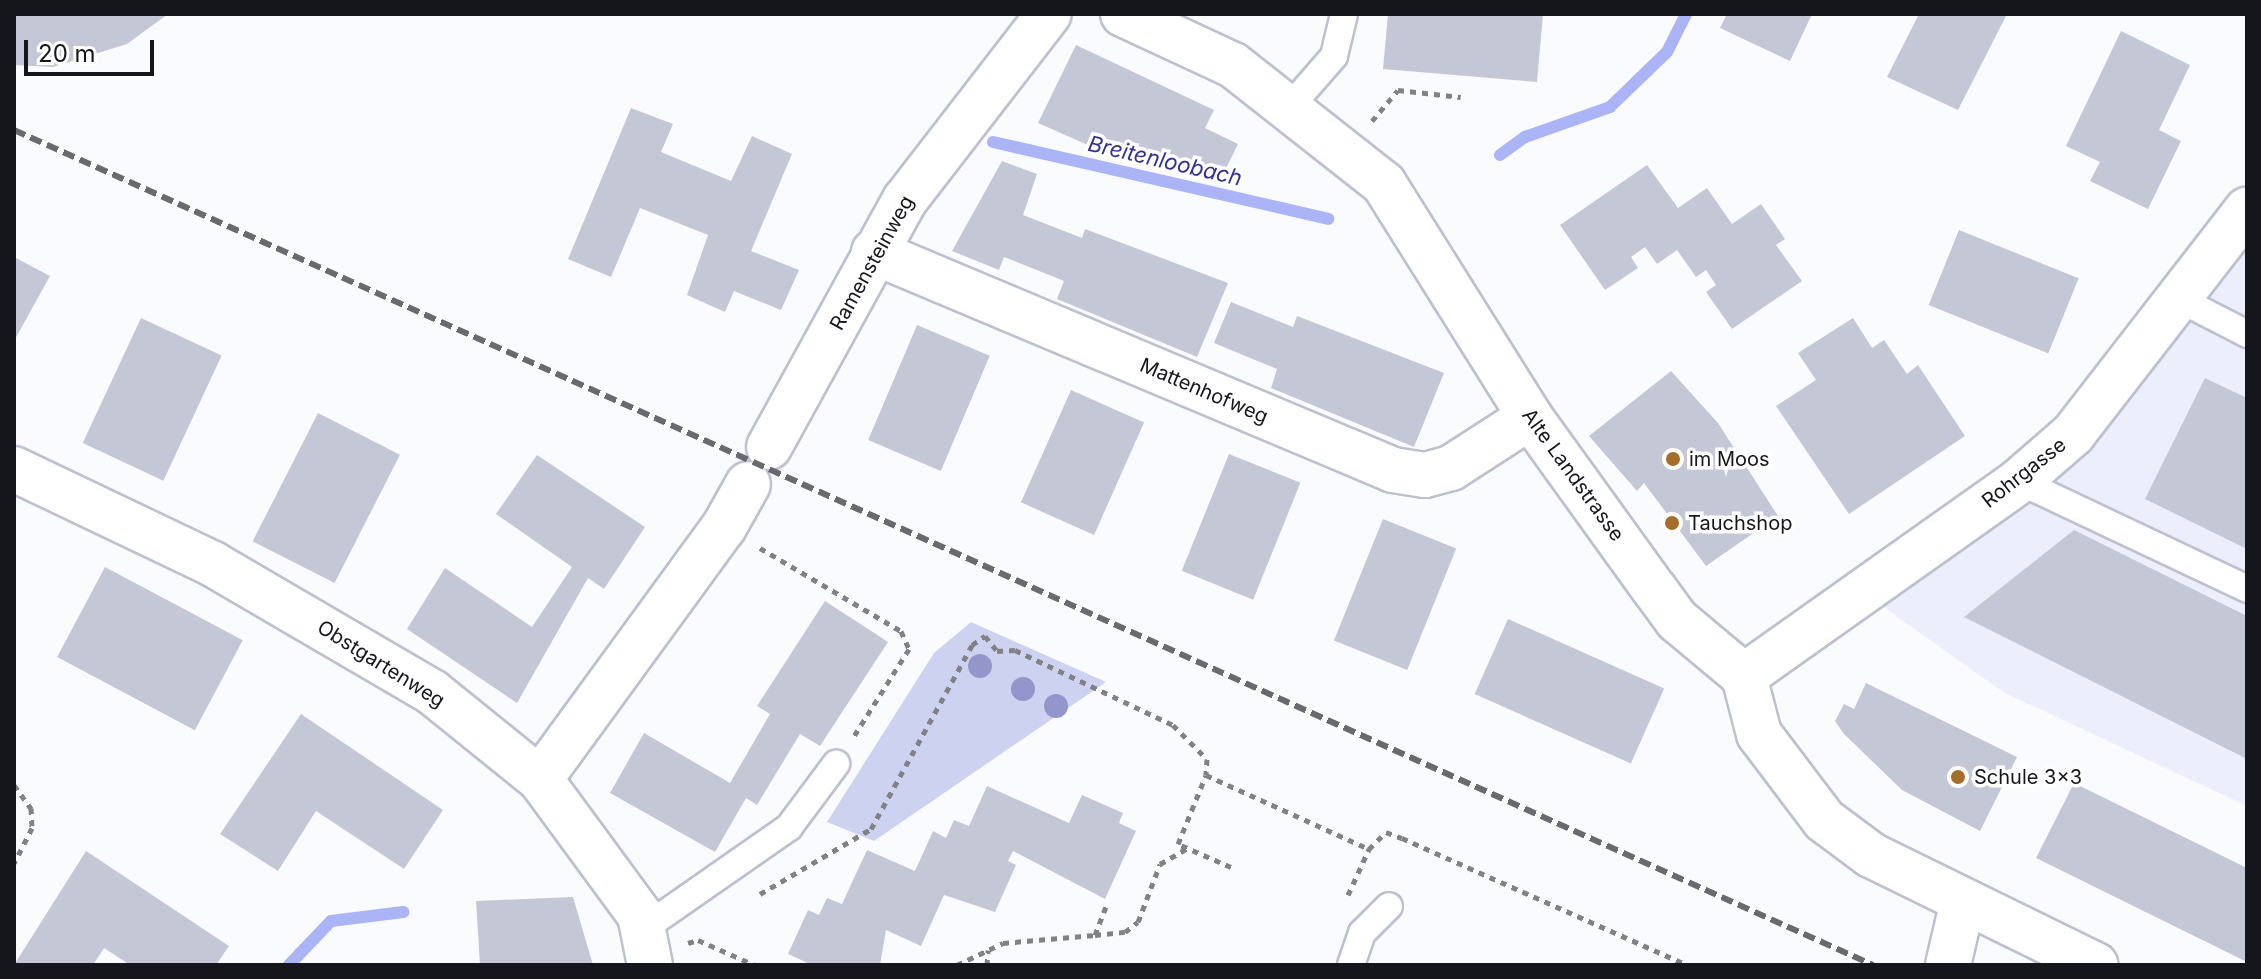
<!DOCTYPE html>
<html>
<head>
<meta charset="utf-8">
<style>
	body { margin:0 }
	#map { position:relative; width:2261px; height:979px; overflow:hidden; background:#fafbfe; font-family:Inter,sans-serif }
	div>[style] { position:absolute }
	.built>* { inset:0; background:#eceefc }
	.green>* { inset:0; background:#cdd2f1 }
	.stream>* { height:12px; margin:-6px; padding:0 6px; transform-origin:6px; border-radius:6px; background:#aab4f7 }
	.building>* { inset:0; background:#c4c7d6; transform-origin:0 0 }
	.path>* { height:5px; margin-top:-2.5px; transform-origin:0; background:repeating-linear-gradient(90deg,#818286 0 6px,transparent 0 12px) }
	.roads { filter:drop-shadow(2px 0 #bdc0cf) drop-shadow(-2px 0 #bdc0cf) drop-shadow(0 2px #bdc0cf) drop-shadow(0 -2px #bdc0cf) }
	.lane>* { height:26px; margin:-13px; padding:0 13px; transform-origin:13px; border-radius:13px; background:#fff }
	.street>* { height:44px; margin:-22px; padding:0 22px; transform-origin:22px; border-radius:22px; background:#fff }
	.rail>* { height:6px; margin-top:-3px; transform-origin:0; background:repeating-linear-gradient(90deg,#696a6f 0 12px,transparent 0 18px) }
	.trees>* { width:24px; height:24px; margin:-12px; border-radius:50%; background:#9495ca }
	.dots>* { width:22px; height:22px; translate:-50% -50%; box-sizing:border-box; border:4px solid #fff; border-radius:50% }
	span { translate:-50% -50%; white-space:nowrap; text-align:center; line-height:1.15; -webkit-text-stroke:7px #fff; paint-order:stroke }
	.street-label { font-size:20px; color:#15161c }
	.poi-label { font-size:20px; color:#15161c }
	.left { translate:0 -50%; text-align:left }
	.water-label { font-size:22px; color:#33318f; font-style:italic }
	.frame { position:absolute; inset:0; border:16px solid #15161c; pointer-events:none }
	.scale { position:absolute; left:24px; top:40px; width:130px; height:36px; box-sizing:border-box; border:4px solid #15161c; border-top:0; padding-left:10px; font-size:24px; line-height:28px; white-space:nowrap; color:#15161c; -webkit-text-stroke:6px #fff; paint-order:stroke }
</style>
</head>
<body>
<div id="map">
	<div class="built">
		<div style="clip-path:polygon(2247px 203px,2247px 806px,2003px 692px,1860px 590px,2019px 481px)"></div>
	</div>
	<div class="green">
		<div style="clip-path:polygon(971px 622px,1106px 682px,874px 841px,827px 822px,934px 653px)"></div>
	</div>
	<div class="stream">
		<div style="left:993px;top:142px;width:344px;rotate:12.9deg"></div>
		<div style="left:1500px;top:155px;width:31px;rotate:-36deg"></div>
		<div style="left:1525px;top:137px;width:90px;rotate:-19.4deg"></div>
		<div style="left:1610px;top:107px;width:79px;rotate:-44deg"></div>
		<div style="left:1667px;top:52px;width:42px;rotate:-63.4deg"></div>
		<div style="left:289px;top:965px;width:61px;rotate:-46.3deg"></div>
		<div style="left:331px;top:921px;width:73px;rotate:-7.1deg"></div>
	</div>
	<div class="building">
		<div style="clip-path:polygon(14px 14px,168px 14px,127px 44px,53px 67px,14px 65px)"></div>
		<div style="clip-path:polygon(1388px 14px,1543px 14px,1537px 82px,1383px 69px)"></div>
		<div style="clip-path:polygon(1727px 14px,1812px 14px,1790px 61px,1720px 28px)"></div>
		<div style="clip-path:polygon(1919px 14px,2007px 14px,1958px 110px,1887px 77px)"></div>
		<div style="clip-path:polygon(2121px 31px,2190px 65px,2159px 130px,2181px 141px,2148px 209px,2090px 181px,2100px 162px,2066px 146px)"></div>
		<div style="clip-path:polygon(1076px 45px,1214px 110px,1205px 128px,1238px 144px,1221px 179px,1190px 164px,1184px 175px,1102px 140px,1097px 149px,1038px 123px)"></div>
		<div style="clip-path:polygon(631px 108px,673px 124px,661px 152px,731px 181px,752px 136px,792px 154px,751px 251px,799px 270px,781px 310px,734px 291px,725px 312px,687px 295px,708px 235px,640px 208px,611px 277px,568px 259px)"></div>
		<div style="clip-path:polygon(1002px 161px,1037px 174px,1023px 215px,1082px 238px,1085px 229px,1228px 283px,1197px 357px,1057px 299px,1064px 281px,1004px 257px,999px 270px,952px 251px)"></div>
		<div style="clip-path:polygon(1647px 165px,1678px 208px,1707px 188px,1732px 224px,1761px 204px,1785px 239px,1776px 245px,1802px 281px,1732px 329px,1706px 292px,1716px 285px,1706px 270px,1696px 277px,1677px 250px,1657px 264px,1645px 247px,1631px 257px,1638px 268px,1605px 290px,1560px 225px)"></div>
		<div style="left:1959px;top:230px;width:129px;height:81px;rotate:22deg"></div>
		<div style="clip-path:polygon(14px 257px,50px 276px,14px 341px)"></div>
		<div style="clip-path:polygon(1231px 302px,1293px 327px,1297px 316px,1444px 373px,1414px 447px,1271px 388px,1277px 369px,1214px 343px)"></div>
		<div style="left:141px;top:318px;width:89px;height:138px;rotate:25deg"></div>
		<div style="clip-path:polygon(1853px 318px,1872px 348px,1884px 340px,1907px 374px,1918px 365px,1965px 436px,1849px 514px,1776px 406px,1816px 380px,1798px 353px)"></div>
		<div style="left:917px;top:325px;width:79px;height:125px;rotate:23deg"></div>
		<div style="clip-path:polygon(1671px 371px,1718px 423px,1778px 516px,1706px 566px,1644px 483px,1637px 491px,1589px 436px)"></div>
		<div style="clip-path:polygon(2205px 378px,2247px 398px,2247px 549px,2145px 499px)"></div>
		<div style="left:1071px;top:390px;width:80px;height:123px;rotate:24deg"></div>
		<div style="left:318px;top:413px;width:92px;height:144px;rotate:27deg"></div>
		<div style="left:1229px;top:454px;width:77px;height:126px;rotate:22deg"></div>
		<div style="clip-path:polygon(537px 455px,645px 527px,604px 589px,588px 578px,517px 703px,407px 629px,445px 568px,532px 627px,572px 567px,496px 514px)"></div>
		<div style="left:1383px;top:519px;width:79px;height:131px;rotate:22deg"></div>
		<div style="clip-path:polygon(2074px 530px,2247px 616px,2247px 759px,1964px 617px)"></div>
		<div style="left:105px;top:567px;width:156px;height:102px;rotate:28deg"></div>
		<div style="clip-path:polygon(825px 601px,888px 642px,820px 746px,800px 734px,757px 805px,746px 798px,715px 852px,610px 793px,644px 733px,730px 783px,770px 714px,757px 706px)"></div>
		<div style="left:1508px;top:619px;width:171px;height:82px;rotate:24deg"></div>
		<div style="clip-path:polygon(1866px 683px,2017px 757px,1980px 831px,1902px 790px,1844px 734px,1835px 721px,1844px 704px,1854px 709px)"></div>
		<div style="clip-path:polygon(301px 714px,443px 810px,404px 869px,316px 811px,278px 871px,220px 834px)"></div>
		<div style="clip-path:polygon(2074px 783px,2247px 868px,2247px 962px,2036px 858px)"></div>
		<div style="clip-path:polygon(987px 786px,1069px 823px,1082px 795px,1123px 813px,1119px 823px,1136px 831px,1105px 899px,1013px 851px,1008px 861px,1016px 865px,995px 912px,944px 895px,921px 946px,886px 930px,880px 965px,812px 965px,788px 954px,808px 910px,819px 915px,827px 898px,842px 904px,867px 850px,915px 871px,933px 831px,946px 838px,954px 820px,969px 826px)"></div>
		<div style="clip-path:polygon(86px 851px,229px 946px,216px 965px,130px 965px,104px 948px,93px 965px,14px 965px)"></div>
		<div style="clip-path:polygon(573px 897px,593px 965px,480px 965px,476px 901px)"></div>
	</div>
	<div class="path">
		<div style="left:1372px;top:121px;width:40px;rotate:-50deg"></div>
		<div style="left:1398px;top:90px;width:63px;rotate:6.3deg"></div>
		<div style="left:760px;top:548px;width:164px;rotate:30.5deg"></div>
		<div style="left:901px;top:631px;width:20px;rotate:66deg"></div>
		<div style="left:909px;top:649px;width:103px;rotate:122.3deg"></div>
		<div style="left:14px;top:785px;width:29px;rotate:54deg"></div>
		<div style="left:31px;top:808px;width:20px;rotate:87deg"></div>
		<div style="left:32px;top:828px;width:39px;rotate:117deg"></div>
		<div style="left:1231px;top:867px;width:58px;rotate:-156.5deg"></div>
		<div style="left:1178px;top:844px;width:74px;rotate:-67.9deg"></div>
		<div style="left:1206px;top:775px;width:179px;rotate:24.4deg"></div>
		<div style="left:1369px;top:849px;width:24px;rotate:-45deg"></div>
		<div style="left:1386px;top:832px;width:17px;rotate:21deg"></div>
		<div style="left:1402px;top:838px;width:312px;rotate:24deg"></div>
		<div style="left:760px;top:894px;width:129px;rotate:-30.4deg"></div>
		<div style="left:871px;top:829px;width:210px;rotate:-61.2deg"></div>
		<div style="left:972px;top:645px;width:16px;rotate:-35deg"></div>
		<div style="left:985px;top:636px;width:19px;rotate:51deg"></div>
		<div style="left:997px;top:651px;width:18px;rotate:-3deg"></div>
		<div style="left:1015px;top:650px;width:175px;rotate:25.4deg"></div>
		<div style="left:1173px;top:725px;width:48px;rotate:45deg"></div>
		<div style="left:1207px;top:759px;width:16px;rotate:94deg"></div>
		<div style="left:1348px;top:895px;width:51px;rotate:-65.5deg"></div>
		<div style="left:1095px;top:935px;width:30px;rotate:-6deg"></div>
		<div style="left:1125px;top:932px;width:16px;rotate:-38deg"></div>
		<div style="left:1138px;top:922px;width:62px;rotate:-69.2deg"></div>
		<div style="left:1160px;top:864px;width:32px;rotate:-30deg"></div>
		<div style="left:688px;top:943px;width:10px;rotate:-17deg"></div>
		<div style="left:698px;top:940px;width:62px;rotate:23.7deg"></div>
		<div style="left:957px;top:965px;width:51px;rotate:-25.6deg"></div>
		<div style="left:1003px;top:943px;width:92px;rotate:-5deg"></div>
		<div style="left:1095px;top:935px;width:33px;rotate:-69deg"></div>
		<div style="left:987px;top:965px;width:15px;rotate:-86deg"></div>
	</div>
	<div class="roads">
		<div class="lane">
			<div style="left:1288px;top:109px;width:70px;rotate:-49deg"></div>
			<div style="left:1334px;top:56px;width:43px;rotate:-76.6deg"></div>
			<div style="left:2177px;top:298px;width:79px;rotate:27.2deg"></div>
			<div style="left:2019px;top:481px;width:252px;rotate:25.3deg"></div>
			<div style="left:643px;top:929px;width:178px;rotate:-34.9deg"></div>
			<div style="left:789px;top:827px;width:79px;rotate:-53.3deg"></div>
			<div style="left:1351px;top:965px;width:34px;rotate:-71deg"></div>
			<div style="left:1362px;top:933px;width:38px;rotate:-45deg"></div>
		</div>
		<div class="street">
			<div style="left:1123px;top:14px;width:121px;rotate:24.9deg"></div>
			<div style="left:1233px;top:65px;width:192px;rotate:38.2deg"></div>
			<div style="left:1384px;top:184px;width:275px;rotate:57.9deg"></div>
			<div style="left:1530px;top:417px;width:213px;rotate:54.2deg"></div>
			<div style="left:1655px;top:590px;width:37px;rotate:54deg"></div>
			<div style="left:1677px;top:620px;width:87px;rotate:39.9deg"></div>
			<div style="left:1744px;top:676px;width:60px;rotate:75.5deg"></div>
			<div style="left:1759px;top:734px;width:108px;rotate:52.9deg"></div>
			<div style="left:1824px;top:820px;width:59px;rotate:36.7deg"></div>
			<div style="left:1871px;top:855px;width:250px;rotate:26.1deg"></div>
			<div style="left:874px;top:252px;width:563px;rotate:22.78deg"></div>
			<div style="left:1393px;top:470px;width:32px;rotate:9deg"></div>
			<div style="left:1425px;top:475px;width:27px;rotate:-15deg"></div>
			<div style="left:1451px;top:468px;width:94px;rotate:-32.8deg"></div>
			<div style="left:769px;top:447px;width:282px;rotate:-61.2deg"></div>
			<div style="left:905px;top:200px;width:235px;rotate:-52.3deg"></div>
			<div style="left:14px;top:469px;width:221px;rotate:25.5deg"></div>
			<div style="left:213px;top:564px;width:254px;rotate:30.3deg"></div>
			<div style="left:432px;top:692px;width:139px;rotate:38.9deg"></div>
			<div style="left:540px;top:779px;width:169px;rotate:53.7deg"></div>
			<div style="left:640px;top:915px;width:51px;rotate:78.7deg"></div>
			<div style="left:1744px;top:676px;width:337px;rotate:-35.3deg"></div>
			<div style="left:2019px;top:481px;width:72px;rotate:-41deg"></div>
			<div style="left:2073px;top:434px;width:284px;rotate:-52.2deg"></div>
			<div style="left:540px;top:779px;width:312px;rotate:-53.9deg"></div>
			<div style="left:724px;top:527px;width:49px;rotate:-60.8deg"></div>
			<div style="left:1948px;top:965px;width:66px;rotate:-76.8deg"></div>
		</div>
	</div>
	<div class="rail">
		<div style="left:14px;top:130px;width:2038px;rotate:24.19deg"></div>
	</div>
	<div class="trees">
		<div style="left:980px;top:666px"></div>
		<div style="left:1023px;top:689px"></div>
		<div style="left:1056px;top:706px"></div>
	</div>
	<div class="dots">
		<div style="left:1673px;top:459px;background:#a66e2b"></div>
		<div style="left:1672px;top:523px;background:#a66e2b"></div>
		<div style="left:1958px;top:777px;background:#a66e2b"></div>
	</div>
	<div class="street-label">
		<span style="left:872px;top:263px;rotate:-61deg">Ramensteinweg</span>
		<span style="left:1204px;top:391px;rotate:23deg">Mattenhofweg</span>
		<span style="left:2024px;top:473px;rotate:-38deg">Rohrgasse</span>
		<span style="left:1573px;top:475px;rotate:54deg">Alte Landstrasse</span>
		<span style="left:381px;top:664px;rotate:32deg">Obstgartenweg</span>
	</div>
	<div class="poi-label">
		<span class="left" style="left:1689px;top:459px">im Moos</span>
		<span class="left" style="left:1688px;top:523px">Tauchshop</span>
		<span class="left" style="left:1974px;top:777px">Schule 3x3</span>
	</div>
	<div class="water-label">
		<span style="left:1165px;top:161px;rotate:13deg">Breitenloobach</span>
	</div>
	<div class="frame"></div>
	<div class="scale">20 m</div>
</div>
</body>
</html>
